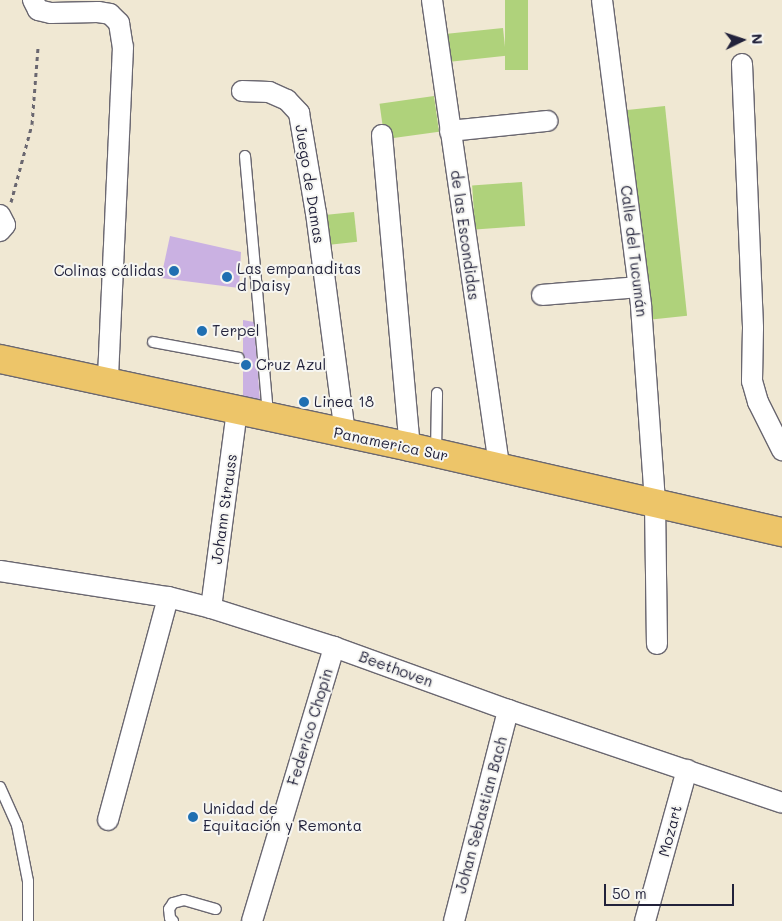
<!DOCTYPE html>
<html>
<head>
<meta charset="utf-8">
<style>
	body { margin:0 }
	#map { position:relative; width:782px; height:921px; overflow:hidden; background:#f0e8d3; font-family:Mali,sans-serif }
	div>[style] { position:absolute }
	.green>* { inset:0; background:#afd27b; transform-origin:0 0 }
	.building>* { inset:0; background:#cab1e2 }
	.path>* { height:3px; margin-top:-1.5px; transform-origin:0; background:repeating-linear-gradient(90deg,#6a6770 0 4px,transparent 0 8px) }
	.roads { filter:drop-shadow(1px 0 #6a6770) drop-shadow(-1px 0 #6a6770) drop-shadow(0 1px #6a6770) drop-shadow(0 -1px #6a6770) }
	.lane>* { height:10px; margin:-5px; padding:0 5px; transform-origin:5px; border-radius:5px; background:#fff }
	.street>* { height:20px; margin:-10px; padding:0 10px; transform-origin:10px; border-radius:10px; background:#fff }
	.highway>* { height:28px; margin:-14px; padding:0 14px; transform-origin:14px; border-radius:14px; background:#edc569 }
	.dots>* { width:14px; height:14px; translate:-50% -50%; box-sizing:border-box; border:2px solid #f6f6f2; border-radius:50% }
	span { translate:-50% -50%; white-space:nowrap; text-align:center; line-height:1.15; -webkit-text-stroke:4px #f6f6f2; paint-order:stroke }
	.street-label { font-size:15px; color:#22223b }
	.poi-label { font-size:15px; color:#22223b }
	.left { translate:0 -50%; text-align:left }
	.right { translate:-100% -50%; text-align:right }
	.north { position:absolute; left:717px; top:15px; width:50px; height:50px; -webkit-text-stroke:4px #f6f6f2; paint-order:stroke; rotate:86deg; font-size:14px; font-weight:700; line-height:20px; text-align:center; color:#22223b }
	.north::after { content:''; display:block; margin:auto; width:18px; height:22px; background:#22223b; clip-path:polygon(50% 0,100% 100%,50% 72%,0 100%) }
	.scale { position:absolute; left:604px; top:884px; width:130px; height:22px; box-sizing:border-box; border:2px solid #22223b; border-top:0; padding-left:6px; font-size:15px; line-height:18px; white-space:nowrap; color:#22223b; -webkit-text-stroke:4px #f6f6f2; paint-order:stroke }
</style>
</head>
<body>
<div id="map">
	<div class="green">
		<div style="left:505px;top:0;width:23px;height:70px"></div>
		<div style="left:503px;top:28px;width:28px;height:56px;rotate:84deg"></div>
		<div style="left:434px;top:96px;width:36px;height:55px;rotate:82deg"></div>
		<div style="left:665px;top:106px;width:211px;height:38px;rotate:84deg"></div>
		<div style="left:522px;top:182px;width:44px;height:50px;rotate:86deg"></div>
		<div style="left:354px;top:212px;width:30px;height:32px;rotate:84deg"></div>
	</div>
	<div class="building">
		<div style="clip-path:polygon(170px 236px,241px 252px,239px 288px,161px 278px)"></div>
		<div style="clip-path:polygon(243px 320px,254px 322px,260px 401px,243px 399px)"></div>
	</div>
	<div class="path">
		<div style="left:11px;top:202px;width:81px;rotate:-74.9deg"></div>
		<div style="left:32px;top:124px;width:76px;rotate:-85.5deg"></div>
	</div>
	<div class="roads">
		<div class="lane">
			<div style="left:245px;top:156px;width:259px;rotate:84.9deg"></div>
			<div style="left:153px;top:342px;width:87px;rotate:10.5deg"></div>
			<div style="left:436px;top:453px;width:60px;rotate:-89deg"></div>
			<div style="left:0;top:787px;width:42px;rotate:65.9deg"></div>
			<div style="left:17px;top:825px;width:57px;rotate:78.9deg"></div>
			<div style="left:28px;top:881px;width:40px;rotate:90deg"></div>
			<div style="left:173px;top:921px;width:4px;rotate:-135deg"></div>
			<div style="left:170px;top:918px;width:9px;rotate:-96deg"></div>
			<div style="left:169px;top:909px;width:7px;rotate:-56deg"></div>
			<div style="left:173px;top:903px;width:11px;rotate:-15deg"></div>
			<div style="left:184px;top:900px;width:33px;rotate:16deg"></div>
		</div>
		<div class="street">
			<div style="left:33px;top:0;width:11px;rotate:63deg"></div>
			<div style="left:38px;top:10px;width:13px;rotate:13deg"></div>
			<div style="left:51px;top:13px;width:47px;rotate:-1.2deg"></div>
			<div style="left:98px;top:12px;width:12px;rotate:9deg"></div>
			<div style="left:110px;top:14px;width:13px;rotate:45deg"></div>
			<div style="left:119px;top:23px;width:24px;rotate:81deg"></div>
			<div style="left:123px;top:47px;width:335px;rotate:92.6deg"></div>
			<div style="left:432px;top:0;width:474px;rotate:81.8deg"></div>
			<div style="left:602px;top:0;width:308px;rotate:82.7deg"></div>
			<div style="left:641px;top:306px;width:196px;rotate:85.9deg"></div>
			<div style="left:655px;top:502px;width:142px;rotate:89.2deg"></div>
			<div style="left:742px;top:64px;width:264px;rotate:87.6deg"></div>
			<div style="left:753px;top:328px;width:53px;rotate:91.1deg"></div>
			<div style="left:752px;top:381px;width:22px;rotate:74deg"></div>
			<div style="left:758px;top:402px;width:54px;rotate:63.4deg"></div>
			<div style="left:242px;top:91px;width:27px;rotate:2deg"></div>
			<div style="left:269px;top:92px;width:20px;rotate:24deg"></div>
			<div style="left:287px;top:100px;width:18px;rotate:47deg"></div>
			<div style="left:299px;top:113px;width:101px;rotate:80.4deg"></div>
			<div style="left:316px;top:213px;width:223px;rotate:82.5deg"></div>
			<div style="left:450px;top:131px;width:98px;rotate:-5.9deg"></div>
			<div style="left:382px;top:135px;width:313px;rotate:84.9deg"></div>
			<div style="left:0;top:215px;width:11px;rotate:63deg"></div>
			<div style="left:5px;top:225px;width:8px;rotate:130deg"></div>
			<div style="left:542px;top:295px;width:97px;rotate:-4.7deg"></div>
			<div style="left:0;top:571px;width:170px;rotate:8.8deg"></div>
			<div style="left:168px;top:597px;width:44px;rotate:14.3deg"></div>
			<div style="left:211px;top:608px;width:129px;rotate:17.6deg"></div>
			<div style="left:334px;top:647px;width:185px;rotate:19.9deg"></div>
			<div style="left:508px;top:710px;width:289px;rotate:18.7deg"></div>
			<div style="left:211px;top:608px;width:200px;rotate:-82.5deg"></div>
			<div style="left:108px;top:820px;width:231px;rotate:-74.9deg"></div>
			<div style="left:252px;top:921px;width:286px;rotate:-73.3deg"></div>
			<div style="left:454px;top:921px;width:218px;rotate:-75.6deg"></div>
			<div style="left:645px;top:921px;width:157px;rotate:-74.5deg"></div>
		</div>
		<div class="highway">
			<div style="left:0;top:359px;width:419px;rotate:12.1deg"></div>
			<div style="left:410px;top:447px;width:382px;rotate:12.9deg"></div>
		</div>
	</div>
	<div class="dots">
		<div style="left:174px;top:271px;background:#1f6fb2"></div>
		<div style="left:227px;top:277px;background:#1f6fb2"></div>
		<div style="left:202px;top:331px;background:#1f6fb2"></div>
		<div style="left:246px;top:365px;background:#1f6fb2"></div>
		<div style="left:304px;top:402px;background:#1f6fb2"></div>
		<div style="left:193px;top:817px;background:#1f6fb2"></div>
	</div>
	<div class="street-label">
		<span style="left:310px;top:184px;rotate:81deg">Juego de Damas</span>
		<span style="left:465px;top:235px;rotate:82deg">de las Escondidas</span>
		<span style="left:634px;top:251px;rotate:83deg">Calle del Tucumán</span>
		<span style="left:391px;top:444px;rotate:12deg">Panamerica Sur</span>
		<span style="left:224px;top:509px;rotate:-82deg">Johann Strauss</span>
		<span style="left:396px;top:669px;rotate:20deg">Beethoven</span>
		<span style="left:310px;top:727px;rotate:-73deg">Federico Chopin</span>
		<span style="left:481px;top:815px;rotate:-75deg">Johan Sebastian Bach</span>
		<span style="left:670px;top:831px;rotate:-75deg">Mozart</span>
	</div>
	<div class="poi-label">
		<span class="left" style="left:237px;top:277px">Las empanaditas<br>d Daisy</span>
		<span class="right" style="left:164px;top:271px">Colinas cálidas</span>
		<span class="left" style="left:212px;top:331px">Terpel</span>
		<span class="left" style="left:256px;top:365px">Cruz Azul</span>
		<span class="left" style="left:314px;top:402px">Linea 18</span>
		<span class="left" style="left:203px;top:817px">Unidad de<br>Equitación y Remonta</span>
	</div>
	<div class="north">N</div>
	<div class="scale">50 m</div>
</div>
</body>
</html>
